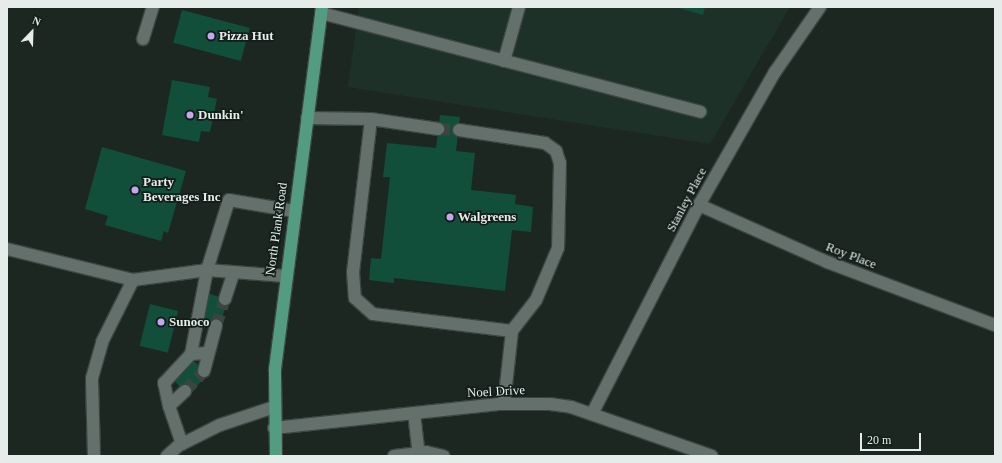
<!DOCTYPE html>
<html>
<head>
<meta charset="utf-8">
<style>
	body { margin:0 }
	#map { position:relative; width:1002px; height:463px; overflow:hidden; background:#1c2722; font-family:"Times New Roman",serif }
	div>[style] { position:absolute }
	.built>* { inset:0; background:#1e3129 }
	.building>* { inset:0; background:#114f3b; transform-origin:0 0 }
	.minor-tunnel>* { height:12px; margin-top:-6px; transform-origin:0; background:repeating-linear-gradient(90deg,#3a4540 0 12px,transparent 0 18px) }
	.roads { filter:drop-shadow(1px 0 #3c4541) drop-shadow(-1px 0 #3c4541) drop-shadow(0 1px #3c4541) drop-shadow(0 -1px #3c4541) }
	.minor>* { height:12px; margin:-6px; padding:0 6px; transform-origin:6px; border-radius:6px; background:#64706b }
	.major>* { height:12px; margin:-6px; padding:0 6px; transform-origin:6px; border-radius:6px; background:#539c82 }
	.dots>* { width:11px; height:11px; translate:-50% -50%; box-sizing:border-box; border:2px solid #131d19; border-radius:50% }
	span { translate:-50% -50%; white-space:nowrap; text-align:center; line-height:1.15; -webkit-text-stroke:3.5px #131d19; paint-order:stroke }
	.poi-label { font-size:13px; color:#e5ece9; font-weight:700 }
	.left { translate:0 -50%; text-align:left }
	.street-label { font-size:13px; color:#e5ece9 }
	.frame { position:absolute; inset:0; border:8px solid #e5ece9; pointer-events:none }
	.north { position:absolute; left:12px; top:12px; width:40px; height:40px; -webkit-text-stroke:3px #131d19; paint-order:stroke; rotate:23deg; font-size:11px; font-weight:700; line-height:16px; text-align:center; color:#e5ece9 }
	.north::after { content:''; display:block; margin:auto; width:14px; height:18px; background:#e5ece9; clip-path:polygon(50% 0,100% 100%,50% 72%,0 100%) }
	.scale { position:absolute; left:860px; top:433px; width:61px; height:18px; box-sizing:border-box; border:2px solid #e5ece9; border-top:0; padding-left:5px; font-size:12px; line-height:14px; white-space:nowrap; color:#e5ece9; -webkit-text-stroke:3px #131d19; paint-order:stroke }
</style>
</head>
<body>
<div id="map">
	<div class="built">
		<div style="clip-path:polygon(359px 7px,790px 7px,710px 144px,348px 87px)"></div>
	</div>
	<div class="building">
		<div style="clip-path:polygon(676px 7px,705px 7px,703px 15px)"></div>
		<div style="left:182px;top:10px;width:70px;height:34px;rotate:15deg"></div>
		<div style="clip-path:polygon(172px 80px,210px 87px,208px 97px,217px 99px,210px 132px,201px 131px,199px 142px,162px 135px)"></div>
		<div style="clip-path:polygon(440px 115px,460px 117px,456px 151px,475px 153px,471px 190px,516px 195px,515px 204px,533px 207px,531px 232px,512px 230px,505px 291px,394px 278px,394px 283px,369px 280px,371px 258px,381px 259px,390px 177px,383px 177px,387px 143px,436px 148px)"></div>
		<div style="clip-path:polygon(102px 147px,186px 171px,168px 233px,164px 231px,161px 241px,105px 225px,108px 216px,85px 209px)"></div>
		<div style="left:207px;top:293px;width:22px;height:29px;rotate:18deg"></div>
		<div style="left:150px;top:304px;width:29px;height:43px;rotate:14deg"></div>
		<div style="left:193px;top:360px;width:21px;height:28px;rotate:45deg"></div>
	</div>
	<div class="minor-tunnel">
		<div style="left:438px;top:129px;width:21px;rotate:3deg"></div>
		<div style="left:216px;top:326px;width:28px;rotate:-72deg"></div>
		<div style="left:185px;top:391px;width:28px;rotate:-46deg"></div>
	</div>
	<div class="roads">
		<div class="minor">
			<div style="left:321px;top:13px;width:392px;rotate:14.6deg"></div>
			<div style="left:143px;top:39px;width:34px;rotate:-73deg"></div>
			<div style="left:504px;top:61px;width:56px;rotate:-74.5deg"></div>
			<div style="left:307px;top:118px;width:64px;rotate:0.9deg"></div>
			<div style="left:371px;top:119px;width:154px;rotate:96.7deg"></div>
			<div style="left:353px;top:272px;width:26px;rotate:86deg"></div>
			<div style="left:355px;top:298px;width:24px;rotate:42deg"></div>
			<div style="left:373px;top:314px;width:140px;rotate:7deg"></div>
			<div style="left:512px;top:331px;width:73px;rotate:96.3deg"></div>
			<div style="left:371px;top:119px;width:68px;rotate:8.5deg"></div>
			<div style="left:459px;top:130px;width:87px;rotate:8.6deg"></div>
			<div style="left:545px;top:143px;width:14px;rotate:36deg"></div>
			<div style="left:556px;top:151px;width:13px;rotate:72deg"></div>
			<div style="left:560px;top:163px;width:85px;rotate:91.3deg"></div>
			<div style="left:558px;top:248px;width:56px;rotate:112.9deg"></div>
			<div style="left:536px;top:300px;width:39px;rotate:128deg"></div>
			<div style="left:699px;top:205px;width:140px;rotate:24deg"></div>
			<div style="left:827px;top:262px;width:179px;rotate:20.6deg"></div>
			<div style="left:7px;top:249px;width:130px;rotate:13.8deg"></div>
			<div style="left:225px;top:299px;width:28px;rotate:-72deg"></div>
			<div style="left:191px;top:354px;width:86px;rotate:-79.2deg"></div>
			<div style="left:207px;top:270px;width:78px;rotate:4.4deg"></div>
			<div style="left:204px;top:371px;width:47px;rotate:-75.1deg"></div>
			<div style="left:169px;top:406px;width:24px;rotate:-102deg"></div>
			<div style="left:164px;top:383px;width:40px;rotate:-47deg"></div>
			<div style="left:191px;top:354px;width:17px;rotate:-3deg"></div>
			<div style="left:414px;top:413px;width:43px;rotate:83.4deg"></div>
			<div style="left:592px;top:414px;width:235px;rotate:-62.9deg"></div>
			<div style="left:699px;top:205px;width:153px;rotate:-60.3deg"></div>
			<div style="left:775px;top:72px;width:79px;rotate:-55.3deg"></div>
			<div style="left:274px;top:428px;width:224px;rotate:-6.1deg"></div>
			<div style="left:497px;top:404px;width:53px"></div>
			<div style="left:550px;top:404px;width:21px;rotate:8deg"></div>
			<div style="left:571px;top:407px;width:149px;rotate:19.2deg"></div>
			<div style="left:182px;top:444px;width:40px;rotate:-108.9deg"></div>
			<div style="left:169px;top:406px;width:22px;rotate:-43deg"></div>
			<div style="left:94px;top:456px;width:78px;rotate:-91.5deg"></div>
			<div style="left:92px;top:378px;width:37px;rotate:-74deg"></div>
			<div style="left:102px;top:342px;width:69px;rotate:-63.4deg"></div>
			<div style="left:133px;top:280px;width:75px;rotate:-7.7deg"></div>
			<div style="left:207px;top:270px;width:73px;rotate:-72.6deg"></div>
			<div style="left:229px;top:200px;width:66px;rotate:9.6deg"></div>
			<div style="left:167px;top:456px;width:15px;rotate:-42deg"></div>
			<div style="left:178px;top:446px;width:47px;rotate:-26.6deg"></div>
			<div style="left:220px;top:425px;width:57px;rotate:-18.4deg"></div>
			<div style="left:394px;top:456px;width:32px;rotate:-7deg"></div>
			<div style="left:426px;top:452px;width:18px;rotate:13deg"></div>
		</div>
		<div class="major">
			<div style="left:276px;top:456px;width:87px;rotate:-90.7deg"></div>
			<div style="left:275px;top:369px;width:365px;rotate:-82.6deg"></div>
		</div>
	</div>
	<div class="dots">
		<div style="left:211px;top:36px;background:#c5a7f1"></div>
		<div style="left:190px;top:115px;background:#c5a7f1"></div>
		<div style="left:135px;top:190px;background:#c5a7f1"></div>
		<div style="left:450px;top:217px;background:#c5a7f1"></div>
		<div style="left:161px;top:322px;background:#c5a7f1"></div>
	</div>
	<div class="poi-label">
		<span class="left" style="left:219px;top:36px">Pizza Hut</span>
		<span class="left" style="left:198px;top:115px">Dunkin'</span>
		<span class="left" style="left:143px;top:190px">Party<br>Beverages Inc</span>
		<span class="left" style="left:458px;top:217px">Walgreens</span>
		<span class="left" style="left:169px;top:322px">Sunoco</span>
	</div>
	<div class="street-label">
		<span style="left:687px;top:200px;rotate:-62deg">Stanley Place</span>
		<span style="left:277px;top:229px;rotate:-82deg">North Plank Road</span>
		<span style="left:851px;top:256px;rotate:21deg">Roy Place</span>
		<span style="left:496px;top:392px;rotate:-3deg">Noel Drive</span>
	</div>
	<div class="frame"></div>
	<div class="north">N</div>
	<div class="scale">20 m</div>
</div>
</body>
</html>
